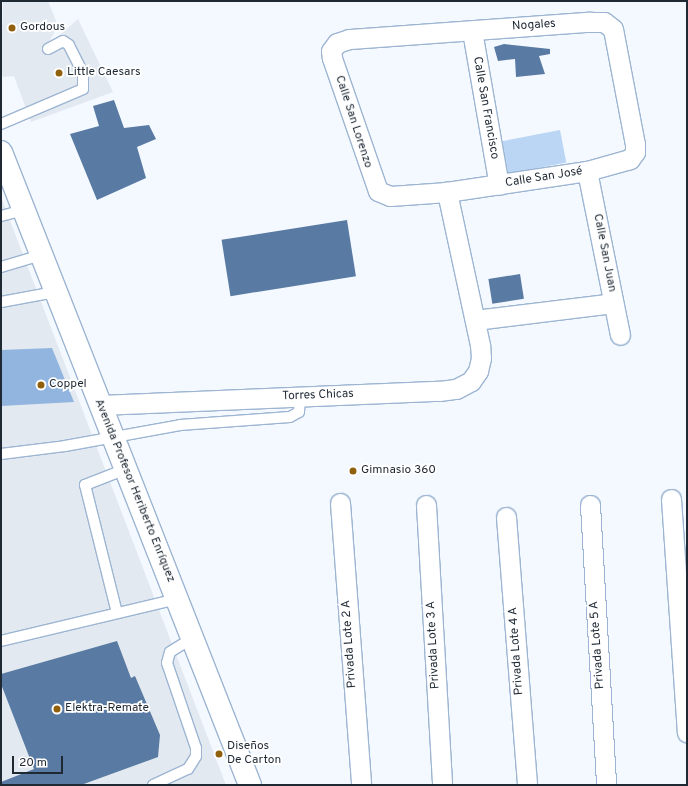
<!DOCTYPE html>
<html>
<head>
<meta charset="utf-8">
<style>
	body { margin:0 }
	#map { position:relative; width:688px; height:786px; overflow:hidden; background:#f4f9ff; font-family:Overpass,sans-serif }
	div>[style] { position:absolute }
	.built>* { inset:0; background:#e2e9f0 }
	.green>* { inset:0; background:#bbd6f5; transform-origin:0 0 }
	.forest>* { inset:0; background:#91b5df }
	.building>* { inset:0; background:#597aa2; transform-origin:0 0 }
	.roads { filter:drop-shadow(1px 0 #9db5d2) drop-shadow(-1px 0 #9db5d2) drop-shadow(0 1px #9db5d2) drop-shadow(0 -1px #9db5d2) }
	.lane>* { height:10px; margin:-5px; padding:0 5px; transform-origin:5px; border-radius:5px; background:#fff }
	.street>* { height:19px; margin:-9.5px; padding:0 9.5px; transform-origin:9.5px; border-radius:9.5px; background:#fff }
	.secondary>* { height:22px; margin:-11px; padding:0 11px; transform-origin:11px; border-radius:11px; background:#fff }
	.dots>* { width:11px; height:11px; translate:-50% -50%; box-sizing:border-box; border:2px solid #fff; border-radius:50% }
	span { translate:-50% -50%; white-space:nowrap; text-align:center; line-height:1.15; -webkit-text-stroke:3.5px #fff; paint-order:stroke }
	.street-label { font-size:12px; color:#1f2934 }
	.poi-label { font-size:12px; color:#1f2934 }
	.left { translate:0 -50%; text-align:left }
	.frame { position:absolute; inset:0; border:2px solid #1f2934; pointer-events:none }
	.scale { position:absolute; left:12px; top:756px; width:51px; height:18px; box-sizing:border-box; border:2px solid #1f2934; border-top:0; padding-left:5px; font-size:12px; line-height:14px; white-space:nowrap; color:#1f2934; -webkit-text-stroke:3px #fff; paint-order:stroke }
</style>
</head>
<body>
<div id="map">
	<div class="built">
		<div style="clip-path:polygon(3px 1px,48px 1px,58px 26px,46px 47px,78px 19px,113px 92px,31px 122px,14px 76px,3px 77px,1px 71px)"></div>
		<div style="clip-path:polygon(1px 197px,226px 785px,1px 785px)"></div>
	</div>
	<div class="green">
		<div style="left:560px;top:130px;width:33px;height:59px;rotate:79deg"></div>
	</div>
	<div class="forest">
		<div style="clip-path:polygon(52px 348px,74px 402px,1px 406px,1px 350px)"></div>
	</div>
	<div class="building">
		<div style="clip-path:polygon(504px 44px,550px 49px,550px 54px,539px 56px,545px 74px,516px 77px,515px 59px,498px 61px,494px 47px)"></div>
		<div style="clip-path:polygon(114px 100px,124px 128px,149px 125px,156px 139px,137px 147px,146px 178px,97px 200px,70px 134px,99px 126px,93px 106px)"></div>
		<div style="left:347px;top:220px;width:57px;height:127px;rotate:81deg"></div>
		<div style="left:520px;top:274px;width:25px;height:32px;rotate:81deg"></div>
		<div style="clip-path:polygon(117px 641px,131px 678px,135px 676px,160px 735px,158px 757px,81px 785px,1px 785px,1px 782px,34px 769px,1px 684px,1px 674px)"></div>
	</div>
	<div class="roads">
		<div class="lane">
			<div style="left:1px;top:124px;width:89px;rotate:-23.1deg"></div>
			<div style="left:83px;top:89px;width:16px;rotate:-90deg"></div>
			<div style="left:83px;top:73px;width:31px;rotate:-117deg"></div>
			<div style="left:69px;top:45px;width:7px;rotate:-146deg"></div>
			<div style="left:63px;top:41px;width:17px;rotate:152deg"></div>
			<div style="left:1px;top:216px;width:23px;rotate:-15deg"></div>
			<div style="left:1px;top:267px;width:42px;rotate:-16.7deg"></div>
			<div style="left:1px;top:302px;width:55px;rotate:-10.5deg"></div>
			<div style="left:1px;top:454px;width:64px;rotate:-7.1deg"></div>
			<div style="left:65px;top:446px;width:117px;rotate:-10.3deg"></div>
			<div style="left:180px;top:425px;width:110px;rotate:-4.2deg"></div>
			<div style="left:290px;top:417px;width:10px;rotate:-29deg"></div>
			<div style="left:299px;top:412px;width:15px;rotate:-86deg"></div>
			<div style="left:117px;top:613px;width:132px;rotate:-104deg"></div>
			<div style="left:85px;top:485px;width:44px;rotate:-21.3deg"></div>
			<div style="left:1px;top:641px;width:181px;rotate:-13.4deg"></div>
			<div style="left:153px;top:785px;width:38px;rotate:-25deg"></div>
			<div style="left:188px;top:769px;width:15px;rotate:-58deg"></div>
			<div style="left:196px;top:756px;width:8px;rotate:-90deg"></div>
			<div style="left:196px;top:748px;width:90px;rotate:-108.8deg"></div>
			<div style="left:167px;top:663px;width:11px;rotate:-75deg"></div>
			<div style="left:170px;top:652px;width:26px;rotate:-32deg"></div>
		</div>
		<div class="street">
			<div style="left:589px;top:22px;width:15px"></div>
			<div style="left:604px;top:22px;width:11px;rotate:38deg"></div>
			<div style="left:613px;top:29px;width:117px;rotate:79.2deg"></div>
			<div style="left:635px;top:144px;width:8px;rotate:90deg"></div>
			<div style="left:635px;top:152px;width:9px;rotate:126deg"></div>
			<div style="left:630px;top:159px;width:45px;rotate:164.4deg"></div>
			<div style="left:587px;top:171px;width:142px;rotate:171.5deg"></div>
			<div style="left:447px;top:192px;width:57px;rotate:176deg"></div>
			<div style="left:390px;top:196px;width:13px;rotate:-157deg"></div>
			<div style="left:378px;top:191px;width:141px;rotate:-109.1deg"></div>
			<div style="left:332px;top:58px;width:7px;rotate:-98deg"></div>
			<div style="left:331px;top:51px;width:10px;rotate:-53deg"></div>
			<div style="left:337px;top:43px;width:13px;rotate:-18deg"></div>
			<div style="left:349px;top:39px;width:241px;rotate:-4.1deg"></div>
			<div style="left:472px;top:31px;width:156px;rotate:80.1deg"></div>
			<div style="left:587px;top:171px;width:167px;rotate:78.6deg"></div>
			<div style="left:475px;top:320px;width:139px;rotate:-7deg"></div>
			<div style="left:100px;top:405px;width:339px;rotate:-2.4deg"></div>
			<div style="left:439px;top:391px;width:17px;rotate:-7deg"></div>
			<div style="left:456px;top:389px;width:17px;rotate:-28deg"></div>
			<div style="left:471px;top:381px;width:12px;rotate:-55deg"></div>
			<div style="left:478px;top:371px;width:13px;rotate:-77deg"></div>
			<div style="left:481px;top:358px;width:13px;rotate:-94deg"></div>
			<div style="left:480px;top:345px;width:157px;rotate:-102.2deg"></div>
			<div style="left:671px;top:499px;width:234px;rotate:86.1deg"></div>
			<div style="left:340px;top:503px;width:283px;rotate:85.7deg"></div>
			<div style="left:426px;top:505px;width:280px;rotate:86.7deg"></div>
			<div style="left:590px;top:505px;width:280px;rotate:86.7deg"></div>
			<div style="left:506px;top:517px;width:269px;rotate:85.5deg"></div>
		</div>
		<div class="secondary">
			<div style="left:1px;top:152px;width:680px;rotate:68.53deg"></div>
		</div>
	</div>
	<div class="dots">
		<div style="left:12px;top:28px;background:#90600d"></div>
		<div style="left:59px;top:73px;background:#90600d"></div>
		<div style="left:41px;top:385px;background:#90600d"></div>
		<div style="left:353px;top:471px;background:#90600d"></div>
		<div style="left:57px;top:709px;background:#90600d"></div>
		<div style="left:219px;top:754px;background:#90600d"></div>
	</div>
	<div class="street-label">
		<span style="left:534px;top:26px;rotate:-4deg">Nogales</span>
		<span style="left:485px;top:108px;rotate:80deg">Calle San Francisco</span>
		<span style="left:353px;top:122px;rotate:72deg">Calle San Lorenzo</span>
		<span style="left:544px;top:178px;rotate:-9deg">Calle San José</span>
		<span style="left:604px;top:253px;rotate:79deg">Calle San Juan</span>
		<span style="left:318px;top:396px;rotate:-2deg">Torres Chicas</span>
		<span style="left:134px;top:491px;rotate:68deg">Avenida Profesor Heriberto Enríquez</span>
		<span style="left:350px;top:644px;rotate:-94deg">Privada Lote 2 A</span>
		<span style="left:434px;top:645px;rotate:-93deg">Privada Lote 3 A</span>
		<span style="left:598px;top:645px;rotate:-94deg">Privada Lote 5 A</span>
		<span style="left:517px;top:651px;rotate:-94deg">Privada Lote 4 A</span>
	</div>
	<div class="poi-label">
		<span class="left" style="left:20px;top:28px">Gordous</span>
		<span class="left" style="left:67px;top:73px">Little Caesars</span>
		<span class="left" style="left:49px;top:385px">Coppel</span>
		<span class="left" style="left:361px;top:471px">Gimnasio 360</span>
		<span class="left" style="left:65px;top:709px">Elektra-Remate</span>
		<span class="left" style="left:227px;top:754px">Diseños<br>De Carton</span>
	</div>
	<div class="frame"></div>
	<div class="scale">20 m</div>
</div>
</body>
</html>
